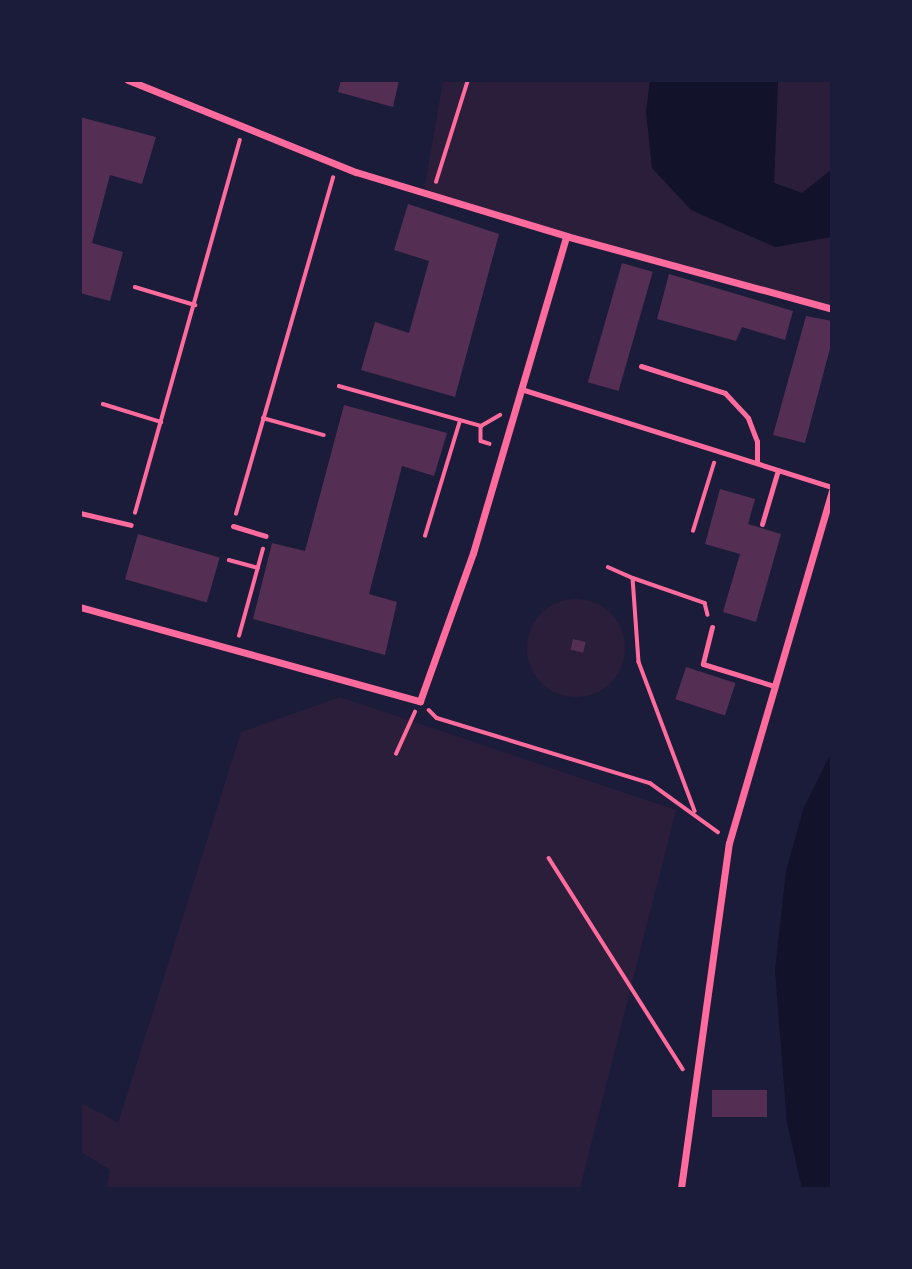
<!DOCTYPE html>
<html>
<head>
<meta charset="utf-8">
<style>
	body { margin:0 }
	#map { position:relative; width:912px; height:1269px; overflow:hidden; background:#1b1b3a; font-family:"Times New Roman",serif }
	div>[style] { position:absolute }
	.green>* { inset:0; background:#2a1e3b }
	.round { border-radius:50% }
	.water>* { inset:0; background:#12122b }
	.building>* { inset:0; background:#542f53; transform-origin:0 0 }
	.path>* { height:3.5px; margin:-1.75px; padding:0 1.75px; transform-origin:1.75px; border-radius:1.75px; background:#ff6b9d }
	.service>* { height:5px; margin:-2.5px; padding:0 2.5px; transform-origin:2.5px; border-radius:2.5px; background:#ff6b9d }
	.minor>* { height:7px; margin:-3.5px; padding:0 3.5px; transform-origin:3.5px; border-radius:3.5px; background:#ff6b9d }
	span { translate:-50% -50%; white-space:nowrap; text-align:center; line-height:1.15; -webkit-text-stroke:7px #1b1b3a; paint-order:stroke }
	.frame { position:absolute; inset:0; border:82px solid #1b1b3a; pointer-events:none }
</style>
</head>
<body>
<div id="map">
	<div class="green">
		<div style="clip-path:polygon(443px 81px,650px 81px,646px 112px,775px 247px,831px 237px,831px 309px,566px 236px,424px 191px)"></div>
		<div style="clip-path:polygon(778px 81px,831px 81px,831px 170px,802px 193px,774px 183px)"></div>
		<div class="round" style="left:527px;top:599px;width:98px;height:98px"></div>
		<div style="clip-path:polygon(340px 697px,676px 810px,580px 1188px,107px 1188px,110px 1170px,81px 1152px,80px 1102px,118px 1123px,241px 732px)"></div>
	</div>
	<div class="water">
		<div style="clip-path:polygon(650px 81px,778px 81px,774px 183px,802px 193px,831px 170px,831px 237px,775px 247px,691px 210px,652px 168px,646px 112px)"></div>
		<div style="clip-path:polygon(831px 753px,831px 1188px,802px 1188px,787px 1123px,775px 970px,786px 871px,804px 807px)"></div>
	</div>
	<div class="building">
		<div style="clip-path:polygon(341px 80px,399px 80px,393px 107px,338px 92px)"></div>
		<div style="clip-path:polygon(80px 117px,156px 137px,142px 184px,110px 175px,92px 243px,123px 252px,110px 301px,80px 293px)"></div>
		<div style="clip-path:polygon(408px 204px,499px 234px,455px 397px,361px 370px,375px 322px,409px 333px,429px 261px,394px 250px)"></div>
		<div style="left:622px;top:263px;width:32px;height:124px;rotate:16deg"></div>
		<div style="clip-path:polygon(669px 274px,793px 311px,785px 340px,742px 327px,736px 341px,657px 319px)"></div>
		<div style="clip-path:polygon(806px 316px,832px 321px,832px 341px,805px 443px,773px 435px)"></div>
		<div style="clip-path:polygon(344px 405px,447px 433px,434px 476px,402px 466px,369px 594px,397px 602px,385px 655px,253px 619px,272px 543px,305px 551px)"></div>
		<div style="clip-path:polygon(720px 489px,755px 499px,748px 524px,781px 534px,756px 622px,723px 612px,740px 554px,705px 544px)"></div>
		<div style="left:138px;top:534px;width:85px;height:47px;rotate:16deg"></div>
		<div style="left:573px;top:639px;width:13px;height:11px;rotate:13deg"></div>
		<div style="left:686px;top:667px;width:52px;height:34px;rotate:18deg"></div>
		<div style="left:767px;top:1090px;width:27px;height:55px;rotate:90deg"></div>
	</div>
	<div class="path">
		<div style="left:436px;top:182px;width:107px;rotate:-72.6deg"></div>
		<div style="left:135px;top:287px;width:63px;rotate:16.7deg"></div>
		<div style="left:339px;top:386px;width:148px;rotate:15.7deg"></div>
		<div style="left:481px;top:426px;width:15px;rotate:90deg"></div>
		<div style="left:481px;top:441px;width:9px;rotate:18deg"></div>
		<div style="left:103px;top:404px;width:61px;rotate:17.2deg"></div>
		<div style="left:263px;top:418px;width:63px;rotate:15.6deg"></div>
		<div style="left:481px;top:426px;width:22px;rotate:-30deg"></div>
		<div style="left:135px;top:513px;width:387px;rotate:-74.3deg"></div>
		<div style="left:236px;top:514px;width:350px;rotate:-73.9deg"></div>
		<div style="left:693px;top:531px;width:71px;rotate:-72.8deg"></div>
		<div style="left:425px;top:536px;width:120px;rotate:-73.1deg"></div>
		<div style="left:229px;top:560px;width:30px;rotate:15deg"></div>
		<div style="left:608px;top:567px;width:27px;rotate:24deg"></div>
		<div style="left:633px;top:578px;width:84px;rotate:85.9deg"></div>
		<div style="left:639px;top:662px;width:159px;rotate:69.4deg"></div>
		<div style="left:633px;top:578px;width:76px;rotate:19.1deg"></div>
		<div style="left:705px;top:603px;width:12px;rotate:76deg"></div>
		<div style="left:239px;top:636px;width:90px;rotate:-74.6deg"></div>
		<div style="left:429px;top:710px;width:11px;rotate:45deg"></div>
		<div style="left:437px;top:718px;width:223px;rotate:17deg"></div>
		<div style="left:650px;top:783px;width:84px;rotate:35.8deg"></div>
		<div style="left:396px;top:754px;width:46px;rotate:-65.7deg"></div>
		<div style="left:549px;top:858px;width:250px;rotate:57.6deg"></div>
	</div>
	<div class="service">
		<div style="left:641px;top:366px;width:88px;rotate:17.8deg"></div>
		<div style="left:725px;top:393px;width:34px;rotate:47deg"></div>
		<div style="left:748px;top:418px;width:25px;rotate:69deg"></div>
		<div style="left:757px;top:441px;width:22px;rotate:90deg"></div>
		<div style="left:521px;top:389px;width:326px;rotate:17.5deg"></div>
		<div style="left:80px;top:513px;width:52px;rotate:13.2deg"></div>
		<div style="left:762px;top:524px;width:56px;rotate:-73.5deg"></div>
		<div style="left:233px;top:526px;width:34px;rotate:17deg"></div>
		<div style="left:712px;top:627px;width:38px;rotate:104deg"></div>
		<div style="left:703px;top:664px;width:74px;rotate:17.2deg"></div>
	</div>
	<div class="minor">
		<div style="left:128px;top:80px;width:246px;rotate:22deg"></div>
		<div style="left:356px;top:172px;width:220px;rotate:16.9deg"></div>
		<div style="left:566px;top:236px;width:276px;rotate:15.3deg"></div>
		<div style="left:80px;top:607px;width:353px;rotate:15.5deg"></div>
		<div style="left:420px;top:701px;width:157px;rotate:-70.3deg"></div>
		<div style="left:473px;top:553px;width:330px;rotate:-73.6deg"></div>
		<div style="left:681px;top:1188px;width:348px;rotate:-82.1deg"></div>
		<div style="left:729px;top:843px;width:367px;rotate:-73.7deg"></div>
	</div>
	<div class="frame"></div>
</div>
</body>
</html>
